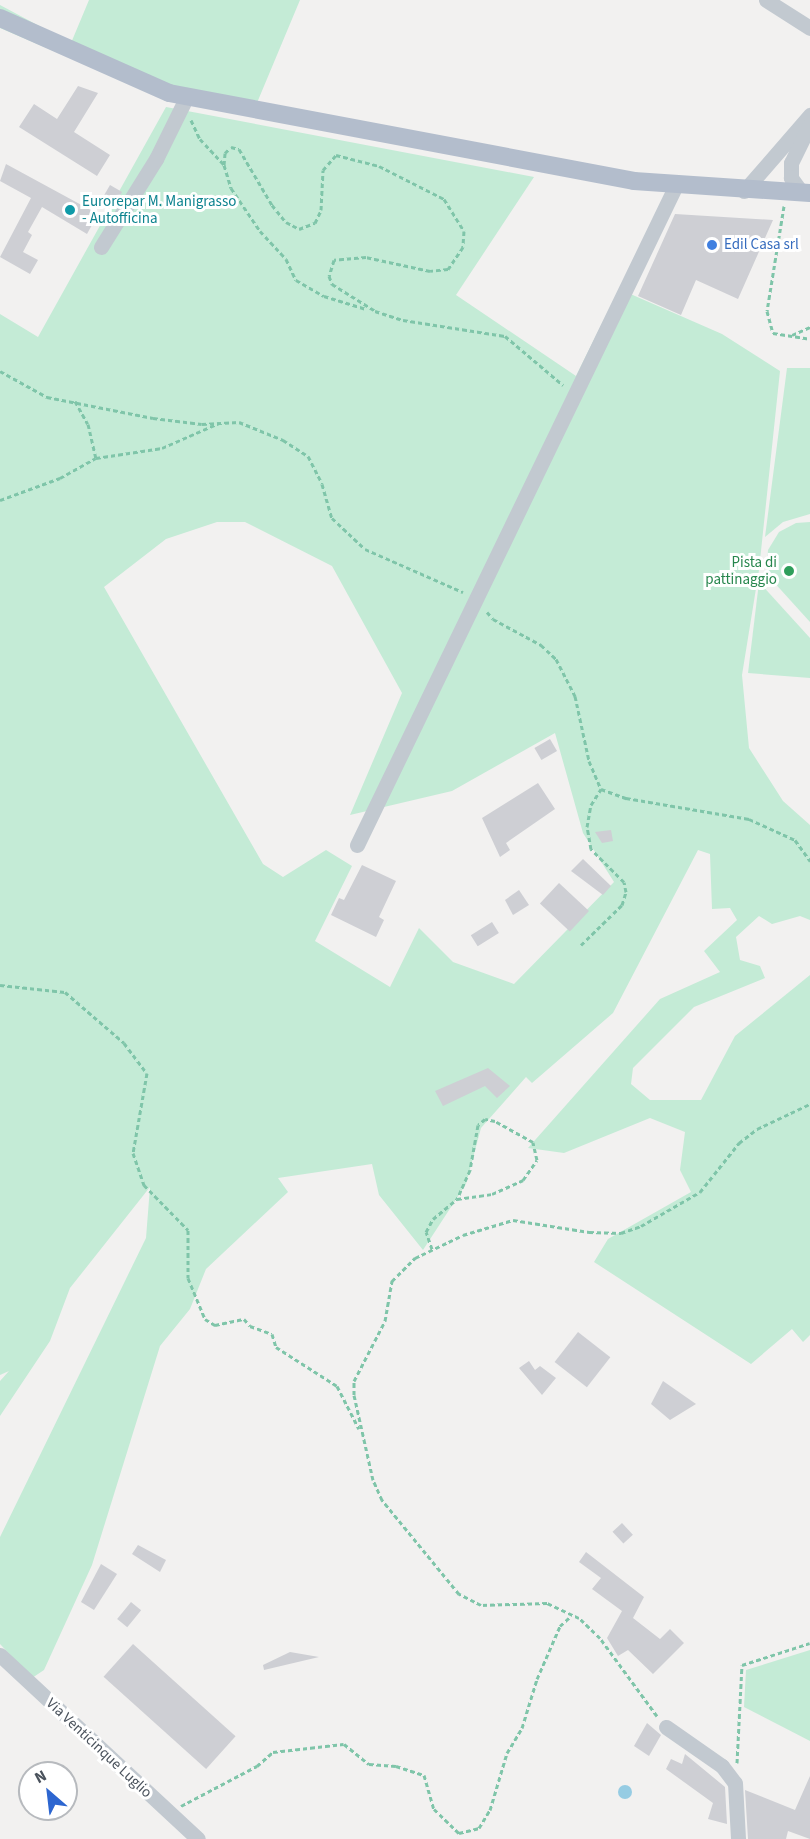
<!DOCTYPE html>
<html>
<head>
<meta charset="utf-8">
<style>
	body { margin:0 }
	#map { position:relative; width:810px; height:1839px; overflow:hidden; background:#f2f1f0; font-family:"Source Sans 3",sans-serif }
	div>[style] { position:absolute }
	.green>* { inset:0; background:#c4ebd6 }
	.water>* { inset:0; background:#96cce3 }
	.round { border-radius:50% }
	.building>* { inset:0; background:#cecfd4; transform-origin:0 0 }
	.path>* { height:3px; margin-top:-1.5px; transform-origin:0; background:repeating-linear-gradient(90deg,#7fc5a9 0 4.5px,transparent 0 7.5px) }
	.minor>* { height:15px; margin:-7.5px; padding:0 7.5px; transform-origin:7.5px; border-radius:7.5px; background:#c2c9d0 }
	.major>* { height:18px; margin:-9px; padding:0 9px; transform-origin:9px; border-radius:9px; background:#b3bdcc }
	.dots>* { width:16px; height:16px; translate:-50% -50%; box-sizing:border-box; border:3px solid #fff; border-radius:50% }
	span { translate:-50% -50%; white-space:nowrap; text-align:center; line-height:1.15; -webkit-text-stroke:6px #fff; paint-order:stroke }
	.culture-label { font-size:15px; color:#0d838f }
	.left { translate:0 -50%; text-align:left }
	.shop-label { font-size:15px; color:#366cbe }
	.leisure-label { font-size:15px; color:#27864d }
	.right { translate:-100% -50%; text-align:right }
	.street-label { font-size:15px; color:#4a525c }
	.north { position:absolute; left:18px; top:1761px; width:60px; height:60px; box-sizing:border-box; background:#fff; border:2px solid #b7babe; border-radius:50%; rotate:332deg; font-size:16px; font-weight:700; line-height:24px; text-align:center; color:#4a525c }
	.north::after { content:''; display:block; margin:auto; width:21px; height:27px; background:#2d66d0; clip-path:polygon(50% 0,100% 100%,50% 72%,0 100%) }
</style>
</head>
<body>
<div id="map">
	<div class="green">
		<div style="clip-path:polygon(89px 0,300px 0,254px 110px,105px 73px,0 28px,0 5px,71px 43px)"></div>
		<div style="clip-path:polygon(evenodd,166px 107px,534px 177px,456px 295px,576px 376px,619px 289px,722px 334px,780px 371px,759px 570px,742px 675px,749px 748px,783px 801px,810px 825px,810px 920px,800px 916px,772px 924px,759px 916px,736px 937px,740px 960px,760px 966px,765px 978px,694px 1007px,633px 1068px,631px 1084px,650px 1100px,701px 1100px,735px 1036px,810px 975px,810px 1335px,803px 1342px,792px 1329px,751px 1364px,594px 1262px,608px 1239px,691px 1192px,680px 1170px,685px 1132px,650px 1118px,564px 1153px,528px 1148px,660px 999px,720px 972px,704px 951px,737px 920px,730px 908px,712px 909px,710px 854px,698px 850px,613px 1013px,532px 1083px,526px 1077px,481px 1128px,466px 1184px,423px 1250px,379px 1195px,372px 1164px,278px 1178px,288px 1192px,206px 1269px,190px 1309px,160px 1346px,92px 1565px,44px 1670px,32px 1678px,0 1644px,0 1537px,146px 1238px,150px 1187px,70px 1288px,50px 1341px,0 1416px,0 1381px,9px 1371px,0 1375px,0 314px,38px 337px,166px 107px,217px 522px,245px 522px,332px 566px,402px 693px,350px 815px,452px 791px,555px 733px,583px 833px,614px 882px,514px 984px,453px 962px,419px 928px,390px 987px,315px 941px,352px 866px,326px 850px,283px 877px,263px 864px,104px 587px,166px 539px,217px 522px)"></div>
		<div style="clip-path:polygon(787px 368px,810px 368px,810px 514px,783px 522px,765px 537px)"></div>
		<div style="clip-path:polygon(810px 522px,810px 622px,771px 579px,767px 564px,768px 550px,779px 532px,796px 523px)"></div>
		<div style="clip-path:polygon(759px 582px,810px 638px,810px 678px,748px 673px)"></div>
		<div style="clip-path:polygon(810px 1650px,810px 1741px,744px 1707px,746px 1670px)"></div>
	</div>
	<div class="water">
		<div class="round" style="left:618px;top:1785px;width:14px;height:14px"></div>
	</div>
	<div class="building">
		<div style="clip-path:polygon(78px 86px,98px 93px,74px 132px,110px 155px,97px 176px,19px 127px,34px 104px,57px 119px)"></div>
		<div style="clip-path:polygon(6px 164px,98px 214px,87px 234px,42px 207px,28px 232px,32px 235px,23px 252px,38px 260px,30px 274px,0 257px,31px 198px,0 181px)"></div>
		<div style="left:110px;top:185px;width:14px;height:13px;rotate:30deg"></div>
		<div style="clip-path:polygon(675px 214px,773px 220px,738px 299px,696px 280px,681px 315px,638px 296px)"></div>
		<div style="left:550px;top:739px;width:14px;height:18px;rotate:60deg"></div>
		<div style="clip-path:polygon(538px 783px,555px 809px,506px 843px,510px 850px,500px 857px,482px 818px)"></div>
		<div style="clip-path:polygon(611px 830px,613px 841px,602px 843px,595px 832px)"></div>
		<div style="clip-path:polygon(583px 859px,611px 886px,603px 895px,571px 871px)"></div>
		<div style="clip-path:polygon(362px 865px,396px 881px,379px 917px,384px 920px,376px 937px,331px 915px,339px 898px,344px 900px)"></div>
		<div style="left:559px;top:883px;width:41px;height:28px;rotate:43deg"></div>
		<div style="clip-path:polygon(519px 890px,529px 905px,513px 915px,505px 900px)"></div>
		<div style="left:492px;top:922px;width:13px;height:25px;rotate:58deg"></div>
		<div style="clip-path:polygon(488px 1068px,510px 1086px,497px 1098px,485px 1086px,443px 1106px,435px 1091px)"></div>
		<div style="left:578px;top:1332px;width:41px;height:38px;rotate:38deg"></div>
		<div style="clip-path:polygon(529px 1361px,535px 1370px,540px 1366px,556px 1378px,542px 1395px,519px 1368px)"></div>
		<div style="clip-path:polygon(663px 1381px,696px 1404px,670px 1420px,651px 1404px)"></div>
		<div style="left:622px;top:1523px;width:16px;height:13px;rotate:47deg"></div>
		<div style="clip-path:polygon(138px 1545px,166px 1560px,160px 1572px,132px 1554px)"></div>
		<div style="clip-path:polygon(586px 1552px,644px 1597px,633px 1618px,660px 1639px,670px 1629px,684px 1643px,653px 1674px,628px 1650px,618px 1656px,607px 1638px,622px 1611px,592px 1589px,601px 1578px,579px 1562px)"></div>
		<div style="clip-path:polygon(101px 1564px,117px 1574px,94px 1610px,81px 1602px)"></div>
		<div style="left:131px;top:1602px;width:13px;height:22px;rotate:39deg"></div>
		<div style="left:133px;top:1644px;width:138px;height:44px;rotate:42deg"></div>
		<div style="clip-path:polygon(290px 1652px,319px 1657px,264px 1670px,263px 1665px)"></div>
		<div style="clip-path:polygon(647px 1723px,661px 1735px,649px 1756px,634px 1746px)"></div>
		<div style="clip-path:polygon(685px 1754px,725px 1787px,727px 1824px,708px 1819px,713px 1803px,666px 1769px,671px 1759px,682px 1764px)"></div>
		<div style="clip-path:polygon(810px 1776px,810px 1839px,788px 1831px,786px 1839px,748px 1839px,745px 1790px,795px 1810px)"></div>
	</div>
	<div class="path">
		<div style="left:191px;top:120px;width:21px;rotate:65deg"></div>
		<div style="left:200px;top:139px;width:35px;rotate:47deg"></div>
		<div style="left:224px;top:165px;width:24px;rotate:73deg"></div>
		<div style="left:231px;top:188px;width:52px;rotate:56deg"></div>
		<div style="left:260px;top:231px;width:38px;rotate:47deg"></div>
		<div style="left:286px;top:259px;width:23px;rotate:65deg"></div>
		<div style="left:296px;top:280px;width:32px;rotate:30deg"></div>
		<div style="left:324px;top:296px;width:44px;rotate:17.2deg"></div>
		<div style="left:224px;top:165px;width:12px;rotate:-85deg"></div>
		<div style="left:225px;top:153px;width:8px;rotate:-45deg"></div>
		<div style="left:231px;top:147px;width:8px;rotate:14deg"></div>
		<div style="left:239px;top:149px;width:65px;rotate:59.5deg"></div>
		<div style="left:272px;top:205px;width:22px;rotate:51deg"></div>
		<div style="left:286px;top:222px;width:15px;rotate:28deg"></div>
		<div style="left:299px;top:229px;width:17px;rotate:-21deg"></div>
		<div style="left:315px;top:223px;width:14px;rotate:-65deg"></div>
		<div style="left:321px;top:210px;width:40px;rotate:-87.1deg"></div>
		<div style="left:323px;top:170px;width:20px;rotate:-49deg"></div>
		<div style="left:336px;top:155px;width:44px;rotate:14.3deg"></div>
		<div style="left:379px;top:166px;width:73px;rotate:26.9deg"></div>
		<div style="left:444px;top:199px;width:38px;rotate:58deg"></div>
		<div style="left:464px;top:231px;width:16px;rotate:94deg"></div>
		<div style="left:463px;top:247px;width:27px;rotate:124deg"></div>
		<div style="left:448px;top:269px;width:18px;rotate:174deg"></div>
		<div style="left:430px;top:271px;width:66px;rotate:-167.7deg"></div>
		<div style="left:366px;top:257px;width:32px;rotate:175deg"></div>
		<div style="left:334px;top:260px;width:17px;rotate:107deg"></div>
		<div style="left:329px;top:276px;width:9px;rotate:69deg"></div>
		<div style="left:332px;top:284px;width:53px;rotate:31.9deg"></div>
		<div style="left:784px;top:206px;width:106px;rotate:99.2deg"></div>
		<div style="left:767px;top:311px;width:23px;rotate:75deg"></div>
		<div style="left:773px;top:333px;width:37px;rotate:9deg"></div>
		<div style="left:375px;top:311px;width:29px;rotate:18deg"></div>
		<div style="left:403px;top:320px;width:103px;rotate:8.9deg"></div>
		<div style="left:505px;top:336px;width:76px;rotate:40.2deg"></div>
		<div style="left:792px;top:335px;width:20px;rotate:-24deg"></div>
		<div style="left:0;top:371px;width:54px;rotate:29deg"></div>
		<div style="left:47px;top:397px;width:108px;rotate:11.2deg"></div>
		<div style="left:153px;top:418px;width:49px;rotate:7deg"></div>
		<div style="left:202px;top:424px;width:37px;rotate:-3deg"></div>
		<div style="left:239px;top:422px;width:48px;rotate:22.2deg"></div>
		<div style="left:283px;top:440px;width:30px;rotate:33deg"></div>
		<div style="left:308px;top:456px;width:31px;rotate:63deg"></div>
		<div style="left:322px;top:484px;width:35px;rotate:74deg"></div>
		<div style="left:332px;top:518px;width:45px;rotate:43.2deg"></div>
		<div style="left:365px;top:549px;width:107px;rotate:23.7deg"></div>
		<div style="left:75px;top:401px;width:26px;rotate:61deg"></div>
		<div style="left:88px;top:424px;width:35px;rotate:77deg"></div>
		<div style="left:0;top:500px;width:64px;rotate:-20.1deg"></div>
		<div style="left:60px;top:478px;width:41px;rotate:-29.1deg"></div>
		<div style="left:96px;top:458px;width:67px;rotate:-8.6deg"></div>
		<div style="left:162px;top:448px;width:62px;rotate:-23.7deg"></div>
		<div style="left:487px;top:612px;width:9px;rotate:49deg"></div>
		<div style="left:493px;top:619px;width:55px;rotate:28.4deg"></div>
		<div style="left:541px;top:645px;width:21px;rotate:43deg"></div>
		<div style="left:556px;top:659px;width:42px;rotate:62.8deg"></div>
		<div style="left:575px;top:696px;width:66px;rotate:77.8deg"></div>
		<div style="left:589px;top:761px;width:30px;rotate:67deg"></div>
		<div style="left:601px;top:789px;width:27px;rotate:20deg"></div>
		<div style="left:626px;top:798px;width:125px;rotate:9.7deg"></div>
		<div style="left:749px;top:819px;width:51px;rotate:24.5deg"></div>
		<div style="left:795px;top:840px;width:26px;rotate:54deg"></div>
		<div style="left:581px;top:945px;width:57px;rotate:-44.3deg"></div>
		<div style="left:622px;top:905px;width:14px;rotate:-73deg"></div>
		<div style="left:626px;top:892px;width:10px;rotate:-101deg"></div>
		<div style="left:624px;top:882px;width:47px;rotate:-135deg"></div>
		<div style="left:591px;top:849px;width:22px;rotate:-100deg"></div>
		<div style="left:587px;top:827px;width:22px;rotate:-80deg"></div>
		<div style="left:591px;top:805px;width:19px;rotate:-58deg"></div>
		<div style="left:0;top:985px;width:65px;rotate:6.1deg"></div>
		<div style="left:65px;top:992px;width:78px;rotate:40.8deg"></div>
		<div style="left:124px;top:1043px;width:38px;rotate:53deg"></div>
		<div style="left:147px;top:1073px;width:81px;rotate:99.9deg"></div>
		<div style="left:133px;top:1153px;width:34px;rotate:71deg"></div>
		<div style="left:144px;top:1185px;width:63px;rotate:45.6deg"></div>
		<div style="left:188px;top:1230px;width:48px;rotate:90deg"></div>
		<div style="left:188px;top:1278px;width:44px;rotate:67.5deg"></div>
		<div style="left:205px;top:1319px;width:12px;rotate:31deg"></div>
		<div style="left:215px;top:1325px;width:30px;rotate:-12deg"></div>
		<div style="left:244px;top:1319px;width:9px;rotate:49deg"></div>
		<div style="left:250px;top:1326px;width:23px;rotate:20deg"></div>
		<div style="left:272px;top:1334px;width:14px;rotate:73deg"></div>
		<div style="left:276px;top:1347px;width:72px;rotate:32.6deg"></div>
		<div style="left:337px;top:1386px;width:48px;rotate:62.9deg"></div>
		<div style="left:432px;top:1249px;width:18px;rotate:-109deg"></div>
		<div style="left:426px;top:1232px;width:15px;rotate:-62deg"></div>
		<div style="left:433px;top:1219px;width:31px;rotate:-40deg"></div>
		<div style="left:457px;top:1199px;width:35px;rotate:-8deg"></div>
		<div style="left:492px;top:1194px;width:34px;rotate:-24deg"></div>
		<div style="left:523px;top:1180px;width:24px;rotate:-55deg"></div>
		<div style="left:537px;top:1160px;width:18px;rotate:-103deg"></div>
		<div style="left:533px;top:1142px;width:43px;rotate:-151.1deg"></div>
		<div style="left:495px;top:1121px;width:10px;rotate:-169deg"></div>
		<div style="left:485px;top:1119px;width:9px;rotate:139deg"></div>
		<div style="left:478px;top:1125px;width:46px;rotate:100.1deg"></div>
		<div style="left:470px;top:1170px;width:32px;rotate:114deg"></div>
		<div style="left:657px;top:1716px;width:97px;rotate:-126.2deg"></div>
		<div style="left:600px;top:1638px;width:29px;rotate:-136deg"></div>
		<div style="left:579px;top:1618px;width:35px;rotate:-155deg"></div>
		<div style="left:547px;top:1603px;width:66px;rotate:178.3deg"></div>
		<div style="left:481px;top:1605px;width:25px;rotate:-153deg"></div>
		<div style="left:459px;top:1594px;width:122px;rotate:-129.3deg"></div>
		<div style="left:382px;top:1500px;width:22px;rotate:-114deg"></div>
		<div style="left:373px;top:1480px;width:87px;rotate:-102.6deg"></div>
		<div style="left:354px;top:1395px;width:14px;rotate:-90deg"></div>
		<div style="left:354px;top:1381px;width:68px;rotate:-62.7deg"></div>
		<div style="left:385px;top:1321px;width:41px;rotate:-80.1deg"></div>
		<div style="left:392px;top:1281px;width:33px;rotate:-45deg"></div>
		<div style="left:415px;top:1258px;width:53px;rotate:-25.6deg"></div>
		<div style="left:463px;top:1235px;width:52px;rotate:-16.7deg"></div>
		<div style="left:513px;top:1220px;width:77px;rotate:9deg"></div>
		<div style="left:589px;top:1232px;width:32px;rotate:2deg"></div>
		<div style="left:621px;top:1233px;width:21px;rotate:-19deg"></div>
		<div style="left:641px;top:1226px;width:68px;rotate:-30deg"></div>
		<div style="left:700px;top:1192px;width:63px;rotate:-51.5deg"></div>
		<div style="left:739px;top:1143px;width:23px;rotate:-38deg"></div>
		<div style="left:757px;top:1129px;width:59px;rotate:-25.3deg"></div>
		<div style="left:737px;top:1763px;width:98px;rotate:-87.1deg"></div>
		<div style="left:742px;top:1665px;width:71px;rotate:-17.9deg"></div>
		<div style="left:181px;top:1806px;width:86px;rotate:-27.8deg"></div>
		<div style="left:257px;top:1766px;width:21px;rotate:-41deg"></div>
		<div style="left:273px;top:1752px;width:71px;rotate:-6.4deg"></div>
		<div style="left:344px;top:1744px;width:32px;rotate:39deg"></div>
		<div style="left:369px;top:1764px;width:27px;rotate:4deg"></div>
		<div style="left:396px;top:1766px;width:29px;rotate:18deg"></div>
		<div style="left:424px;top:1775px;width:35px;rotate:74deg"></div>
		<div style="left:434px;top:1809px;width:35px;rotate:44deg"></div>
		<div style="left:459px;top:1833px;width:21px;rotate:-14deg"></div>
		<div style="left:479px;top:1828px;width:21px;rotate:-59deg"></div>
		<div style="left:490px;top:1810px;width:59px;rotate:-73.4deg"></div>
		<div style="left:507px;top:1753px;width:29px;rotate:-59deg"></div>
		<div style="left:522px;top:1728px;width:51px;rotate:-73deg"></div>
		<div style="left:537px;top:1679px;width:58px;rotate:-66.5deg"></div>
		<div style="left:560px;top:1626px;width:15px;rotate:-42deg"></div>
	</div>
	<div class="minor">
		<div style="left:766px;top:0;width:52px;rotate:32.5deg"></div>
		<div style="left:744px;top:191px;width:101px;rotate:-49deg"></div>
		<div style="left:802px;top:193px;width:19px;rotate:-126deg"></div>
		<div style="left:791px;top:178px;width:15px;rotate:-90deg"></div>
		<div style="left:791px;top:163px;width:43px;rotate:-64deg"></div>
		<div style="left:101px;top:247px;width:104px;rotate:-58deg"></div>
		<div style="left:156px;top:159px;width:70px;rotate:-63.8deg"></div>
		<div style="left:357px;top:845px;width:733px;rotate:-64.2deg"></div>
		<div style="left:0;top:1655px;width:270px;rotate:42.9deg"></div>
		<div style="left:666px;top:1727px;width:68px;rotate:34.9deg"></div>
		<div style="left:722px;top:1766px;width:21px;rotate:53deg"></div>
		<div style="left:735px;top:1783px;width:56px;rotate:86.9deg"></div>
	</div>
	<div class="major">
		<div style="left:0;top:18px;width:185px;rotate:23.9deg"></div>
		<div style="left:169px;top:93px;width:473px;rotate:10.7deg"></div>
		<div style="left:634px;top:181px;width:176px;rotate:3.9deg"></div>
	</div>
	<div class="dots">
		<div style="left:70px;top:210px;background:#0f9aa8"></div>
		<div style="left:712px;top:245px;background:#3f7fe0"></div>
		<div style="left:789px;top:571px;background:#2e9e5b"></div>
	</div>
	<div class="culture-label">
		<span class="left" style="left:82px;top:210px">Eurorepar M. Manigrasso<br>- Autofficina</span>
	</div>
	<div class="shop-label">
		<span class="left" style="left:724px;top:245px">Edil Casa srl</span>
	</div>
	<div class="leisure-label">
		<span class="right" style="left:777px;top:571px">Pista di<br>pattinaggio</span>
	</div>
	<div class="street-label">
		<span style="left:99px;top:1748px;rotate:43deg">Via Venticinque Luglio</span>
	</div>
	<div class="north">N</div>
</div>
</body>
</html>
